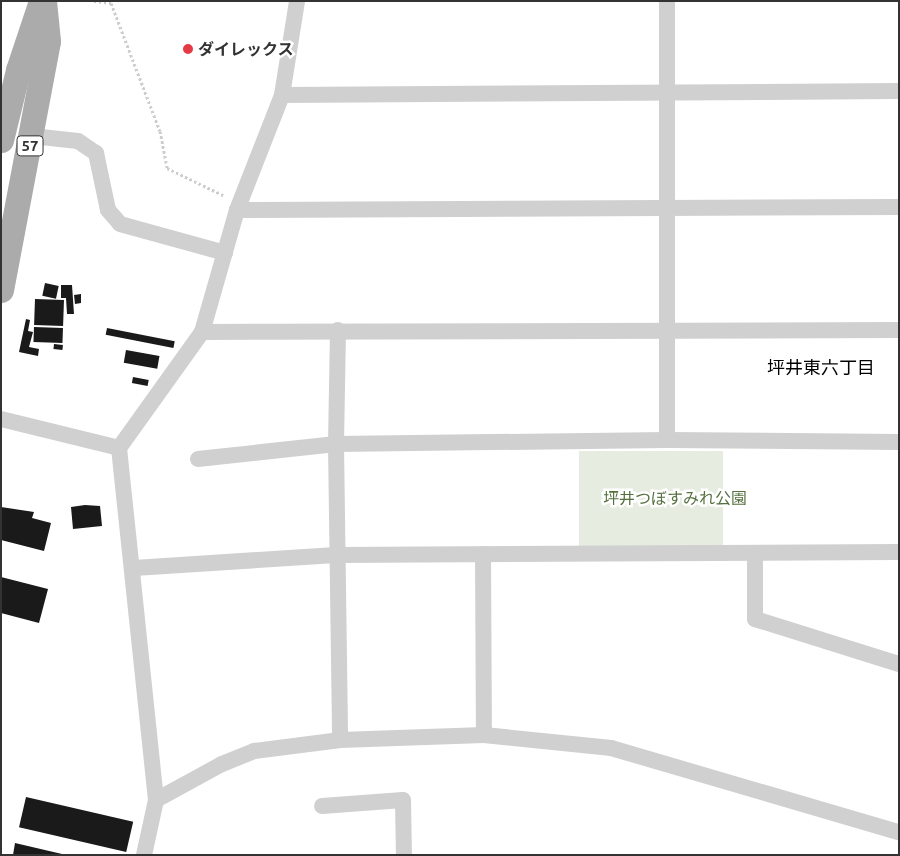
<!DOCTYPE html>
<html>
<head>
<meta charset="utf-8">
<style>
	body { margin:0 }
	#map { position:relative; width:900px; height:856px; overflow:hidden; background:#fff; font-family:Ubuntu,"Noto Sans JP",sans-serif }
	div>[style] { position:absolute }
	.green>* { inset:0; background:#e6ecdf; transform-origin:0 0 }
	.building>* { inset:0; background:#1a1a1a; transform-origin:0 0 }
	.path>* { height:3px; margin-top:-1.5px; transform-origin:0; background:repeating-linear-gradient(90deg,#cdcdcd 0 2.5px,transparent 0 5px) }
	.minor>* { height:16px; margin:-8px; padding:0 8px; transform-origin:8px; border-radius:8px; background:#d0d0d0 }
	.primary>* { height:25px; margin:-12.5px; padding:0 12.5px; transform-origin:12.5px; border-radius:12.5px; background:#ababab }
	.dots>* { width:14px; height:14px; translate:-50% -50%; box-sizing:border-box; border:2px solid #fff; border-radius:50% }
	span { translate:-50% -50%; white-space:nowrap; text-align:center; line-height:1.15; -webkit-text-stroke:5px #fff; paint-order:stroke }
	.shield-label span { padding:1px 4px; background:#fff; border:1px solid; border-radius:4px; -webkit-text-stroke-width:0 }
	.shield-label { font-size:15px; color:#333; font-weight:700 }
	.poi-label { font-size:16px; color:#333; font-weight:700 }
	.left { translate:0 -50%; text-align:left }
	.park-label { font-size:16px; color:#56703f }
	.neighbourhood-label { font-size:18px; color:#000 }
	.frame { position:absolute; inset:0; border:2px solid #333; pointer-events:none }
</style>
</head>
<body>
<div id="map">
	<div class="green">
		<div style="left:579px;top:451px;width:144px;height:95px"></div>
	</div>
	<div class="building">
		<div style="left:45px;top:283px;width:14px;height:13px;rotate:12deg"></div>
		<div style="clip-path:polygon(61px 285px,72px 285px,74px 314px,67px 314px,66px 298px,61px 298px)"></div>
		<div style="clip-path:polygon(81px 294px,81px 303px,75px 304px,74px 295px)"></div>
		<div style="left:35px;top:299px;width:29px;height:26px;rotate:2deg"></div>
		<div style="clip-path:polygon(26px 319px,30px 320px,28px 331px,33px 332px,29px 347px,39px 349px,38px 356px,19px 352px)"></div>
		<div style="left:34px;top:327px;width:29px;height:15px;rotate:2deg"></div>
		<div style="left:107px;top:328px;width:69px;height:7px;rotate:11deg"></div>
		<div style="left:54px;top:344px;width:9px;height:5px;rotate:6deg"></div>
		<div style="left:126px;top:350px;width:34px;height:13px;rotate:10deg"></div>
		<div style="left:133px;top:377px;width:16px;height:6px;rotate:11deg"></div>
		<div style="clip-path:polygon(85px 505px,100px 506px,102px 526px,73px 529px,71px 507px)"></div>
		<div style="clip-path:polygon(1px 507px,34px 512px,32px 518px,51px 523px,44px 551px,1px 540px)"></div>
		<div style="clip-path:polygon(1px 577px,48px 589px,39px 623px,1px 613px)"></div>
		<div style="left:26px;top:797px;width:110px;height:31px;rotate:13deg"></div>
		<div style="clip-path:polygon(15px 843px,62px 854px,61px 855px,13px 855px)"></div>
	</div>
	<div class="path">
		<div style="left:94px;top:1px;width:17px;rotate:7deg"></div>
		<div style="left:111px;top:3px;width:137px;rotate:69.1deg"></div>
		<div style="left:160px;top:131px;width:38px;rotate:79deg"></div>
		<div style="left:167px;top:168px;width:64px;rotate:25.8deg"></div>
	</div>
	<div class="minor">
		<div style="left:282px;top:95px;width:617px;rotate:-0.37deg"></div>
		<div style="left:32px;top:136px;width:46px;rotate:6.2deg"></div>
		<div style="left:78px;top:141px;width:22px;rotate:34deg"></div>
		<div style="left:96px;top:153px;width:58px;rotate:78.1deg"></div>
		<div style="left:108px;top:210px;width:18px;rotate:49deg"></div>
		<div style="left:120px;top:224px;width:109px;rotate:15.4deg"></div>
		<div style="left:237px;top:210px;width:662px;rotate:-0.26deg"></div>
		<div style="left:338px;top:330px;width:114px;rotate:91deg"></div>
		<div style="left:336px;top:444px;width:296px;rotate:89.2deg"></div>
		<div style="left:202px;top:332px;width:697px;rotate:-0.16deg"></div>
		<div style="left:1px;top:419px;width:122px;rotate:13.8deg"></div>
		<div style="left:119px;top:448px;width:354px;rotate:84deg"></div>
		<div style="left:156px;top:800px;width:56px;rotate:102.3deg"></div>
		<div style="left:667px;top:440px;width:439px;rotate:-90deg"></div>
		<div style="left:119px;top:448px;width:143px;rotate:-54.4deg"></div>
		<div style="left:202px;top:332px;width:127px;rotate:-74deg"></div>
		<div style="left:237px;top:210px;width:123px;rotate:-68.6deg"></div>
		<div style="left:282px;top:95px;width:95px;rotate:-80.9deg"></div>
		<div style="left:198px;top:459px;width:139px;rotate:-6.2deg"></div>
		<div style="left:336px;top:444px;width:331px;rotate:-0.7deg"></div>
		<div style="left:667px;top:440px;width:232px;rotate:0.5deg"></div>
		<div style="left:755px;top:553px;width:66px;rotate:90deg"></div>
		<div style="left:755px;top:619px;width:151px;rotate:17.4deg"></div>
		<div style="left:483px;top:554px;width:181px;rotate:89.7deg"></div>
		<div style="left:134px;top:568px;width:202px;rotate:-3.7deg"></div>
		<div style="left:336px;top:555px;width:563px;rotate:-0.31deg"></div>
		<div style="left:156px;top:800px;width:75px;rotate:-28.6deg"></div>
		<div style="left:222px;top:764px;width:35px;rotate:-22deg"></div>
		<div style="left:254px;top:751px;width:87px;rotate:-7.3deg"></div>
		<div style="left:340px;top:740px;width:144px;rotate:-2deg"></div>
		<div style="left:484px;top:735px;width:128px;rotate:5.8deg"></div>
		<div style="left:611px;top:748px;width:300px;rotate:16.3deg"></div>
		<div style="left:322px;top:806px;width:81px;rotate:-4.2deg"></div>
		<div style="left:403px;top:800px;width:55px;rotate:89deg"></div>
	</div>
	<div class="primary">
		<div style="left:1px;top:140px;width:72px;rotate:-76.3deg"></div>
		<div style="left:18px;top:70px;width:70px;rotate:-71.6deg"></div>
		<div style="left:1px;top:290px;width:253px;rotate:-79.3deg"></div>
		<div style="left:48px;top:41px;width:40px;rotate:-95.7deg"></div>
	</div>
	<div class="dots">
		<div style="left:188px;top:49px;background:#e63946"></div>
	</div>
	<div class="shield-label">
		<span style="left:30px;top:146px">57</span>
	</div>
	<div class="poi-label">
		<span class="left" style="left:198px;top:49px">ダイレックス</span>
	</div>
	<div class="park-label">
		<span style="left:675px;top:498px">坪井つぼすみれ公園</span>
	</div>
	<div class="neighbourhood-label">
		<span style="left:821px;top:367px">坪井東六丁目</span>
	</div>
	<div class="frame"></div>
</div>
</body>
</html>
